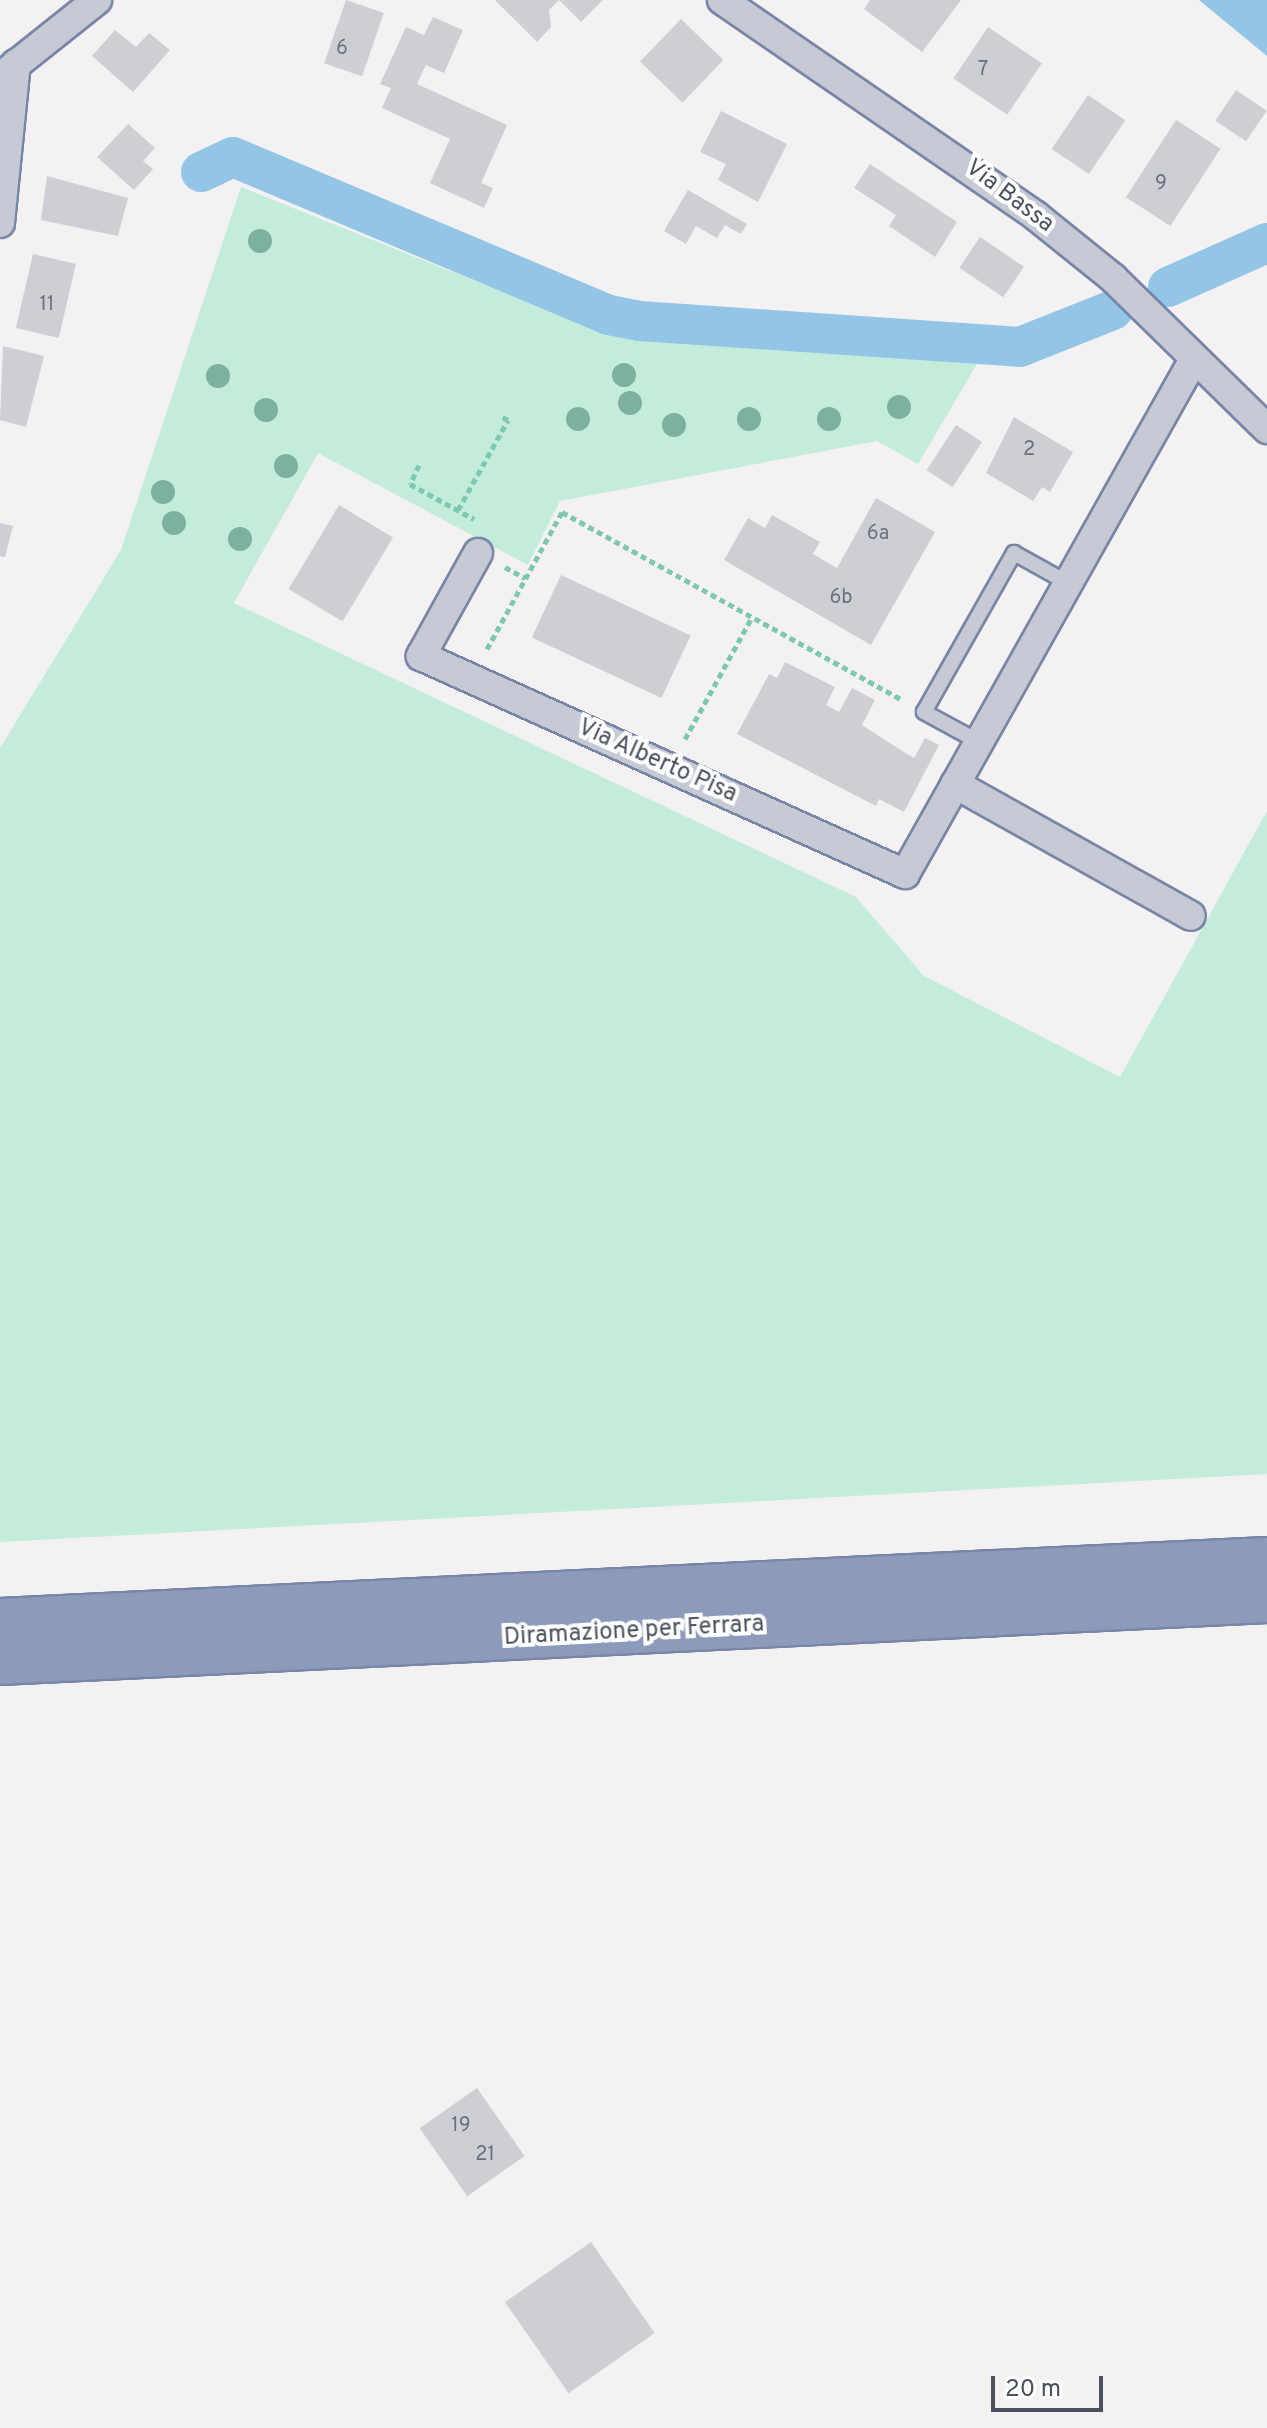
<!DOCTYPE html>
<html>
<head>
<meta charset="utf-8">
<style>
	body { margin:0 }
	#map { position:relative; width:1267px; height:2428px; overflow:hidden; background:#f3f1f1; font-family:Overpass,sans-serif }
	div>[style] { position:absolute }
	.green>* { inset:0; background:#c3ecdb }
	.water>* { inset:0; background:#93c5e6 }
	.canal>* { height:40px; margin:-20px; padding:0 20px; transform-origin:20px; border-radius:20px; background:#93c5e6 }
	.building>* { inset:0; background:#cecfd5; transform-origin:0 0 }
	.path>* { height:5px; margin-top:-2.5px; transform-origin:0; background:repeating-linear-gradient(90deg,#7dc8b2 0 6px,transparent 0 10px) }
	.roads { filter:drop-shadow(2px 0 #7785a7) drop-shadow(-2px 0 #7785a7) drop-shadow(0 2px #7785a7) drop-shadow(0 -2px #7785a7) }
	.lane>* { height:14px; margin:-7px; padding:0 7px; transform-origin:7px; border-radius:7px; background:#c5cad4 }
	.street>* { height:28px; margin:-14px; padding:0 14px; transform-origin:14px; border-radius:14px; background:#c5cad4 }
	.highway>* { height:44px; margin:-22px; padding:0 22px; transform-origin:22px; border-radius:22px; background:#8c9abb }
	.trees>* { width:24px; height:24px; margin:-12px; border-radius:50%; background:#7eb0a0 }
	span { translate:-50% -50%; white-space:nowrap; text-align:center; line-height:1.15; -webkit-text-stroke:8px #fff; paint-order:stroke }
	.number-label { font-size:20px; color:#6b707b }
	.number-label span { -webkit-text-stroke-width:0 }
	.street-label { font-size:24px; color:#4a505d }
	.scale { position:absolute; left:991px; top:2376px; width:112px; height:36px; box-sizing:border-box; border:4px solid #4a505d; border-top:0; padding-left:10px; font-size:24px; line-height:28px; white-space:nowrap; color:#4a505d; -webkit-text-stroke:6px #fff; paint-order:stroke }
</style>
</head>
<body>
<div id="map">
	<div class="green">
		<div style="clip-path:polygon(241px 187px,605px 333px,977px 364px,918px 464px,877px 441px,560px 501px,528px 565px,318px 453px,234px 603px,856px 897px,924px 976px,1120px 1077px,1267px 811px,1267px 1474px,0 1542px,0 748px,121px 550px)"></div>
	</div>
	<div class="water">
		<div style="clip-path:polygon(1199px 0,1267px 0,1267px 56px)"></div>
	</div>
	<div class="canal">
		<div style="left:201px;top:172px;width:35px;rotate:-25deg"></div>
		<div style="left:233px;top:157px;width:408px;rotate:22.8deg"></div>
		<div style="left:609px;top:315px;width:32px;rotate:11deg"></div>
		<div style="left:640px;top:321px;width:381px;rotate:3.9deg"></div>
		<div style="left:1020px;top:347px;width:100px;rotate:-21.7deg"></div>
		<div style="left:1168px;top:287px;width:108px;rotate:-24deg"></div>
	</div>
	<div class="building">
		<div style="left:346px;top:0;width:40px;height:67px;rotate:19deg"></div>
		<div style="clip-path:polygon(495px 0,603px 0,581px 22px,559px 0,549px 10px,551px 27px,537px 42px)"></div>
		<div style="clip-path:polygon(870px 0,961px 0,922px 52px,864px 9px)"></div>
		<div style="clip-path:polygon(433px 17px,463px 30px,444px 73px,426px 65px,417px 84px,507px 125px,481px 183px,493px 188px,484px 208px,430px 183px,450px 139px,382px 108px,391px 88px,380px 84px,406px 27px,424px 35px)"></div>
		<div style="left:681px;top:19px;width:59px;height:59px;rotate:44deg"></div>
		<div style="left:988px;top:27px;width:65px;height:62px;rotate:34deg"></div>
		<div style="clip-path:polygon(115px 30px,136px 47px,149px 33px,170px 50px,133px 92px,92px 56px)"></div>
		<div style="left:1236px;top:90px;width:37px;height:37px;rotate:34deg"></div>
		<div style="left:1088px;top:95px;width:45px;height:65px;rotate:34deg"></div>
		<div style="clip-path:polygon(721px 111px,787px 144px,758px 202px,718px 180px,726px 164px,700px 152px)"></div>
		<div style="left:1176px;top:120px;width:53px;height:92px;rotate:33deg"></div>
		<div style="clip-path:polygon(128px 124px,155px 148px,143px 161px,153px 169px,134px 190px,97px 157px)"></div>
		<div style="clip-path:polygon(870px 164px,957px 222px,935px 257px,889px 226px,896px 215px,854px 188px)"></div>
		<div style="clip-path:polygon(47px 176px,128px 198px,118px 236px,41px 220px)"></div>
		<div style="clip-path:polygon(688px 190px,747px 224px,741px 234px,725px 225px,717px 238px,696px 226px,686px 244px,664px 231px)"></div>
		<div style="left:980px;top:237px;width:53px;height:37px;rotate:34deg"></div>
		<div style="left:33px;top:254px;width:44px;height:76px;rotate:13deg"></div>
		<div style="clip-path:polygon(3px 346px,44px 356px,26px 427px,0 420px)"></div>
		<div style="clip-path:polygon(1014px 417px,1073px 452px,1050px 492px,1042px 487px,1033px 501px,986px 473px)"></div>
		<div style="left:956px;top:425px;width:31px;height:54px;rotate:33deg"></div>
		<div style="clip-path:polygon(876px 498px,935px 532px,871px 645px,724px 560px,748px 518px,765px 528px,772px 515px,820px 542px,813px 554px,837px 568px)"></div>
		<div style="left:339px;top:505px;width:63px;height:98px;rotate:31deg"></div>
		<div style="clip-path:polygon(0 523px,13px 526px,5px 557px,0 556px)"></div>
		<div style="left:561px;top:575px;width:143px;height:69px;rotate:25deg"></div>
		<div style="clip-path:polygon(785px 662px,835px 687px,826px 705px,839px 712px,852px 688px,875px 700px,862px 725px,907px 754px,914px 758px,925px 738px,939px 745px,904px 812px,879px 799px,876px 806px,737px 734px,769px 674px,777px 678px)"></div>
		<div style="left:477px;top:2088px;width:83px;height:70px;rotate:55deg"></div>
		<div style="left:591px;top:2242px;width:111px;height:105px;rotate:55deg"></div>
	</div>
	<div class="path">
		<div style="left:419px;top:465px;width:21px;rotate:115deg"></div>
		<div style="left:410px;top:484px;width:73px;rotate:28.7deg"></div>
		<div style="left:458px;top:510px;width:103px;rotate:-60.9deg"></div>
		<div style="left:508px;top:420px;width:7px;rotate:-153deg"></div>
		<div style="left:505px;top:567px;width:23px;rotate:29deg"></div>
		<div style="left:487px;top:649px;width:156px;rotate:-61.3deg"></div>
		<div style="left:562px;top:512px;width:389px;rotate:28.9deg"></div>
		<div style="left:685px;top:739px;width:139px;rotate:-61.2deg"></div>
	</div>
	<div class="roads">
		<div class="lane">
			<div style="left:979px;top:742px;width:63px;rotate:-151.4deg"></div>
			<div style="left:924px;top:712px;width:183px;rotate:-60.5deg"></div>
			<div style="left:1014px;top:553px;width:62px;rotate:29.1deg"></div>
		</div>
		<div class="street">
			<div style="left:722px;top:0;width:381px;rotate:34.5deg"></div>
			<div style="left:1036px;top:216px;width:99px;rotate:38.8deg"></div>
			<div style="left:1113px;top:278px;width:216px;rotate:44.4deg"></div>
			<div style="left:4px;top:74px;width:119px;rotate:-38.5deg"></div>
			<div style="left:0;top:223px;width:160px;rotate:-84.3deg"></div>
			<div style="left:478px;top:553px;width:118px;rotate:119deg"></div>
			<div style="left:421px;top:656px;width:531px;rotate:24.25deg"></div>
			<div style="left:905px;top:874px;width:591px;rotate:-60.7deg"></div>
			<div style="left:955px;top:784px;width:270px;rotate:29.2deg"></div>
		</div>
		<div class="highway">
			<div style="left:0;top:1621px;width:1268px;rotate:-2.76deg"></div>
			<div style="left:0;top:1662px;width:1269px;rotate:-2.8deg"></div>
		</div>
	</div>
	<div class="trees">
		<div style="left:260px;top:241px"></div>
		<div style="left:624px;top:375px"></div>
		<div style="left:218px;top:376px"></div>
		<div style="left:630px;top:403px"></div>
		<div style="left:899px;top:407px"></div>
		<div style="left:266px;top:410px"></div>
		<div style="left:578px;top:419px"></div>
		<div style="left:749px;top:419px"></div>
		<div style="left:829px;top:419px"></div>
		<div style="left:674px;top:425px"></div>
		<div style="left:286px;top:466px"></div>
		<div style="left:163px;top:492px"></div>
		<div style="left:174px;top:523px"></div>
		<div style="left:240px;top:539px"></div>
	</div>
	<div class="number-label">
		<span style="left:342px;top:49px">6</span>
		<span style="left:983px;top:70px">7</span>
		<span style="left:1161px;top:184px">9</span>
		<span style="left:47px;top:305px">11</span>
		<span style="left:1029px;top:450px">2</span>
		<span style="left:878px;top:534px">6a</span>
		<span style="left:841px;top:598px">6b</span>
		<span style="left:461px;top:2126px">19</span>
		<span style="left:485px;top:2155px">21</span>
	</div>
	<div class="street-label">
		<span style="left:1009px;top:197px;rotate:37deg">Via Bassa</span>
		<span style="left:657px;top:762px;rotate:24deg">Via Alberto Pisa</span>
		<span style="left:634px;top:1632px;rotate:-3deg">Diramazione per Ferrara</span>
	</div>
	<div class="scale">20 m</div>
</div>
</body>
</html>
